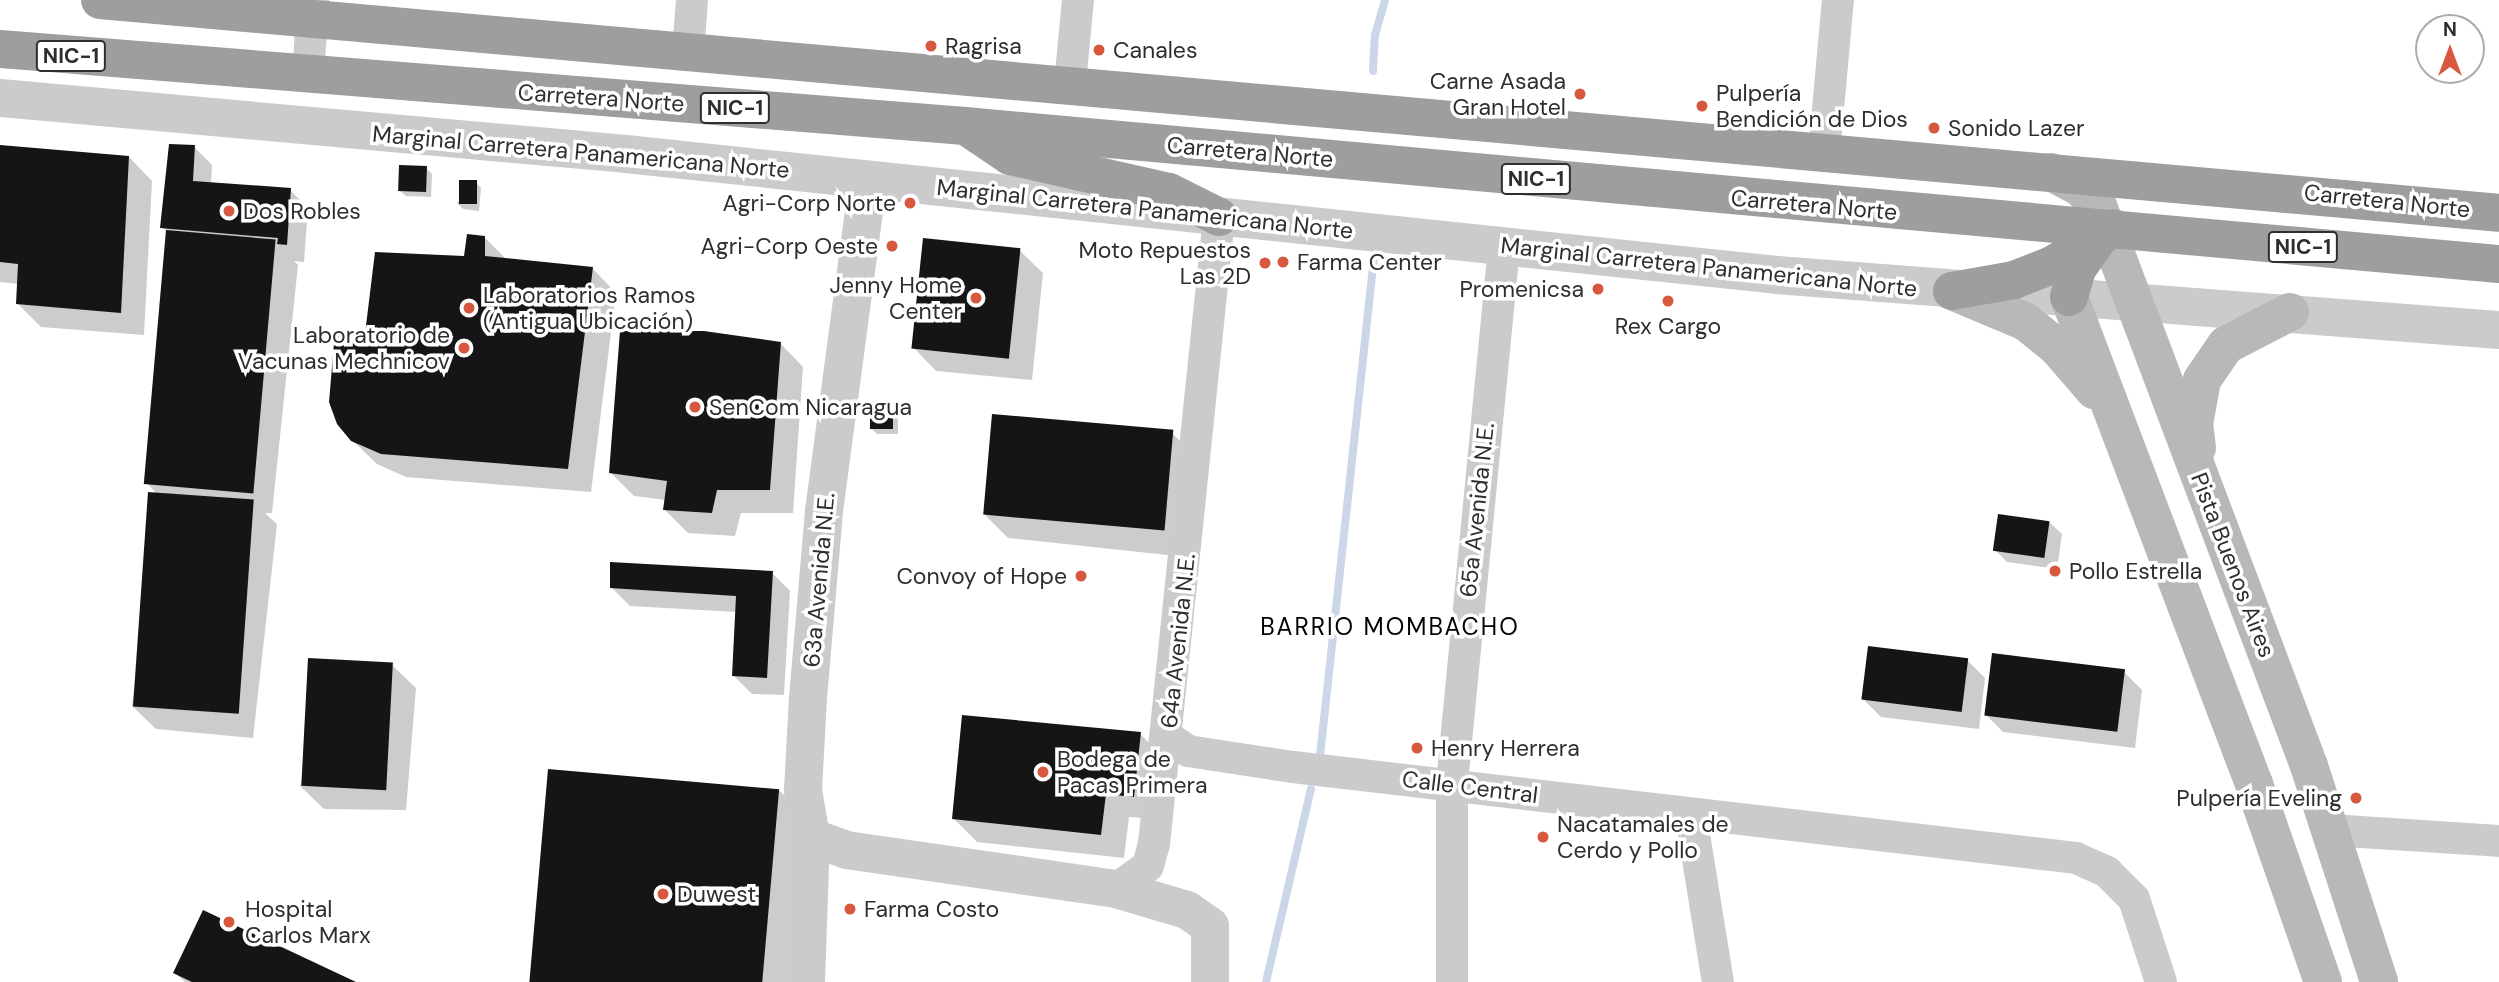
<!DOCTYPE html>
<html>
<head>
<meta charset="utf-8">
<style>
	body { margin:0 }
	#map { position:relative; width:2499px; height:982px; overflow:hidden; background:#fff; font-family:"DM Sans",sans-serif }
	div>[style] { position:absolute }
	.shadow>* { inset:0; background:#0003 }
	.stream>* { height:8px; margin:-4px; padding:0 4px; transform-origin:4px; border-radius:4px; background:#cbd6e9 }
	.building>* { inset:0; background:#151515; transform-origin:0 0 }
	.minor>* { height:32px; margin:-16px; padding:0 16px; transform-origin:16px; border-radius:16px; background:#cbcbcb }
	.tertiary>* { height:38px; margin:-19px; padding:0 19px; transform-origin:19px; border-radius:19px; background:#cbcbcb }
	.secondary>* { height:38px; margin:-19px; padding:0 19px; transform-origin:19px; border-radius:19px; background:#b8b8b8 }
	.trunk>* { height:38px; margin:-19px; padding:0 19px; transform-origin:19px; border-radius:19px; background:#9e9e9e }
	.dots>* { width:19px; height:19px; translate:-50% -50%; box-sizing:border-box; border:4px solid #fff; border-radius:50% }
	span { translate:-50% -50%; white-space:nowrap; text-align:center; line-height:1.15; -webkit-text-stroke:7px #fff; paint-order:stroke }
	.shield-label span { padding:2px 5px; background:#fff; border:2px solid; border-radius:5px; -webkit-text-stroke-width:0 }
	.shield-label { font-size:21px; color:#2e2e2e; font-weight:700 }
	.poi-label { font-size:23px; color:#2e2e2e }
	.left { translate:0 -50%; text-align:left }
	.right { translate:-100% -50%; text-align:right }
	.street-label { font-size:23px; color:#2e2e2e }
	.neighbourhood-label { font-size:24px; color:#000; letter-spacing:2px }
	.north { position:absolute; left:2415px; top:14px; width:70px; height:70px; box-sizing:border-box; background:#fff; border:2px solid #ababab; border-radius:50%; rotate:0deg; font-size:19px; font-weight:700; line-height:28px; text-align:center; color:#2e2e2e }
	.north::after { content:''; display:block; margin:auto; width:24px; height:32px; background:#d7583f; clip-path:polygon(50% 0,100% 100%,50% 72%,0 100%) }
</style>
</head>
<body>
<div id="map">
	<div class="shadow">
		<div style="clip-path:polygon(0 147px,129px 157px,152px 181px,144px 335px,41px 327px,17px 303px,19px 284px,0 282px)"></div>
		<div style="clip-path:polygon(194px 147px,212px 165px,211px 184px,290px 190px,308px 208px,304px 262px,294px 261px,298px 265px,272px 513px,265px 513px,277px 524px,253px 738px,156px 729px,132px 706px,158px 495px,147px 483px,168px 233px,162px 227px)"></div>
		<div style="clip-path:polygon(426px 168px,432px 174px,431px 197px,406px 196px,400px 191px)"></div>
		<div style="clip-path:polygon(476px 182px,481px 188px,479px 211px,463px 209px,457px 203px)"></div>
		<div style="clip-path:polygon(485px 238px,507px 260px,593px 269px,616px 293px,591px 492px,406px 477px,377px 464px,352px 440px,366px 336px,466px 258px)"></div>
		<div style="clip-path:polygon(1019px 250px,1043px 273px,1032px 380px,936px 371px,913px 347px)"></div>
		<div style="clip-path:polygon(780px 343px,803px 367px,793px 513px,741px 513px,735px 536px,688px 533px,664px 509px,666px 500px,634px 496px,610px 472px)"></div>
		<div style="clip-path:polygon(892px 407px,898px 413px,898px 434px,877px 434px,871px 428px)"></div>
		<div style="clip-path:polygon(1172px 433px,1196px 457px,1186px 557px,1008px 538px,985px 515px)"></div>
		<div style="clip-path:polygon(2049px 522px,2062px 534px,2057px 569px,2007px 562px,1995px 550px)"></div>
		<div style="clip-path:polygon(772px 573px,790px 591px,784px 695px,752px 694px,734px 676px,737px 612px,630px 606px,612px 588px)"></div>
		<div style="clip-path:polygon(1967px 660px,1985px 678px,1979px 729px,1881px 717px,1863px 699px)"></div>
		<div style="clip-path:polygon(392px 665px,416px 688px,406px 810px,324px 809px,300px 786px)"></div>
		<div style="clip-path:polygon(2124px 672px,2142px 690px,2135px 748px,2003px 732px,1985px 714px)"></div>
		<div style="clip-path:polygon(1140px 734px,1164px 757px,1157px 819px,1129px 817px,1124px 858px,977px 842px,953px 818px)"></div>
		<div style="clip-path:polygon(778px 789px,802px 813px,787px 982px,531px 982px)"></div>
		<div style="clip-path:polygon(175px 973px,352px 982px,185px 982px)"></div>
	</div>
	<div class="stream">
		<div style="left:1373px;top:71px;width:36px;rotate:-87deg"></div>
		<div style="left:1375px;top:35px;width:36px;rotate:-74deg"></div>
		<div style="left:1320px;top:756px;width:502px;rotate:-83.82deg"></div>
		<div style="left:1266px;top:982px;width:198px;rotate:-76.9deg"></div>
	</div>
	<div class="building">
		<div style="clip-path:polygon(169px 144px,195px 145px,193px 181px,291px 188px,287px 245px,277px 244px,278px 238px,160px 228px)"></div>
		<div style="clip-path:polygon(0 145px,129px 156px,121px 313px,16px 304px,18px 264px,0 262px)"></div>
		<div style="left:427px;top:166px;width:26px;height:28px;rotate:92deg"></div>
		<div style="left:459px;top:180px;width:18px;height:24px"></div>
		<div style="left:166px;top:230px;width:110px;height:255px;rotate:5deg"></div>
		<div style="clip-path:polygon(467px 234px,485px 236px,485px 256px,593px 267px,568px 469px,381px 454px,351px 441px,337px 424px,329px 402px,335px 331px,365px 334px,375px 252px,464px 256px)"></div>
		<div style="left:923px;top:238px;width:98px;height:111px;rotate:6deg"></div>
		<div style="clip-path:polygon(620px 331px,704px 331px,781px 342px,770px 490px,717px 490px,712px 513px,663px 510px,667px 481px,609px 473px)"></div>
		<div style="left:870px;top:406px;width:23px;height:23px"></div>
		<div style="left:992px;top:414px;width:182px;height:101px;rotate:5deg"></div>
		<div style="left:148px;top:492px;width:106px;height:215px;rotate:4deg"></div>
		<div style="left:1998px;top:514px;width:52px;height:37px;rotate:8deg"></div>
		<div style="clip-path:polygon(610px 562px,773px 571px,767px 678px,732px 676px,736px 596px,610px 588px)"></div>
		<div style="left:1868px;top:646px;width:101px;height:54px;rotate:7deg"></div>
		<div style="left:1992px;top:653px;width:134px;height:63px;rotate:7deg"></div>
		<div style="left:308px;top:658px;width:85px;height:128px;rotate:3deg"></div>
		<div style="clip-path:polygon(962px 715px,1141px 732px,1134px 797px,1106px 794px,1101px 835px,952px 819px)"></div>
		<div style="left:548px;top:769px;width:232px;height:214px;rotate:5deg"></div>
		<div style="clip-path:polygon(203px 910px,356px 982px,192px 982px,173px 973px)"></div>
	</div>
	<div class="minor">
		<div style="left:688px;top:54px;width:54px;rotate:-85.8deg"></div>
		<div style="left:308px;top:76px;width:76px;rotate:-86.2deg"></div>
		<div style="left:1070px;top:84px;width:84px;rotate:-84.6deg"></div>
		<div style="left:1824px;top:153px;width:154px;rotate:-84.8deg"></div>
		<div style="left:1169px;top:738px;width:23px;rotate:34deg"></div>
		<div style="left:1188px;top:751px;width:106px;rotate:8.7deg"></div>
		<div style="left:1293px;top:767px;width:788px;rotate:6.63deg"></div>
		<div style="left:2076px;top:858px;width:34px;rotate:24deg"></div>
		<div style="left:2107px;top:872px;width:38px;rotate:45deg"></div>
		<div style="left:2134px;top:899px;width:87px;rotate:72deg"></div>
		<div style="left:1691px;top:816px;width:168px;rotate:80.8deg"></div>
		<div style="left:2330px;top:830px;width:169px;rotate:3.7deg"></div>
		<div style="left:1116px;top:889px;width:39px;rotate:-36deg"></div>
		<div style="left:1148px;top:866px;width:23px;rotate:-75deg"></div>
		<div style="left:1154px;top:844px;width:630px;rotate:-84.08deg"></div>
		<div style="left:1452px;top:982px;width:199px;rotate:-90deg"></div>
		<div style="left:1452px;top:783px;width:539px;rotate:-84.46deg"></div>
	</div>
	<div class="tertiary">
		<div style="left:0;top:98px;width:628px;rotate:5.11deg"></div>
		<div style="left:626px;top:154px;width:1157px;rotate:6deg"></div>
		<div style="left:1777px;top:275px;width:724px;rotate:4.36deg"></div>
		<div style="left:811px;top:837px;width:37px;rotate:20deg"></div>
		<div style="left:846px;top:850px;width:273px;rotate:8.2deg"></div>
		<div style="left:1116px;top:889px;width:74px;rotate:16.5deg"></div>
		<div style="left:1187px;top:910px;width:28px;rotate:35deg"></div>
		<div style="left:1210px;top:926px;width:56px;rotate:90deg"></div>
		<div style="left:806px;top:982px;width:145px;rotate:-88deg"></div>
		<div style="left:811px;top:837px;width:48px;rotate:-99.7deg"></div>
		<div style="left:803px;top:790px;width:92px;rotate:-86.9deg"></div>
		<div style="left:808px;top:698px;width:188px;rotate:-85.1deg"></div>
		<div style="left:824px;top:511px;width:334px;rotate:-82.4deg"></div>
	</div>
	<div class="secondary">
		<div style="left:2051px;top:172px;width:34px;rotate:28deg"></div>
		<div style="left:2081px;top:188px;width:25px;rotate:47deg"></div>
		<div style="left:2098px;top:206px;width:598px;rotate:69.35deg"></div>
		<div style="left:2309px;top:766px;width:227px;rotate:72deg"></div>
		<div style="left:1952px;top:291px;width:80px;rotate:22.7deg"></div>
		<div style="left:2026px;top:322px;width:40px;rotate:39deg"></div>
		<div style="left:2057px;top:347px;width:57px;rotate:49.3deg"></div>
		<div style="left:2069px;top:297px;width:521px;rotate:69.2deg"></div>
		<div style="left:2254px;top:784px;width:210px;rotate:70.8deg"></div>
		<div style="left:2197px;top:448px;width:24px;rotate:-97deg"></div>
		<div style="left:2194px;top:424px;width:45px;rotate:-79.7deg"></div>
		<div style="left:2202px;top:380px;width:42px;rotate:-55.6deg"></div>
		<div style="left:2226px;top:345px;width:72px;rotate:-27.3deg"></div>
	</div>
	<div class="trunk">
		<div style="left:100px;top:0;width:2408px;rotate:5.07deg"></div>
		<div style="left:0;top:49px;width:968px;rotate:4.56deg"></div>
		<div style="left:965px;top:126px;width:1540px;rotate:5.14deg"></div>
		<div style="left:970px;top:129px;width:48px;rotate:34deg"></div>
		<div style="left:1010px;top:156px;width:163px;rotate:12.8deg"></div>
		<div style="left:1169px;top:192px;width:56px;rotate:26.6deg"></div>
		<div style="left:1952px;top:291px;width:63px;rotate:-10.1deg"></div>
		<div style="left:2014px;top:280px;width:41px;rotate:-21.5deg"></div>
		<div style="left:2052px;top:265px;width:72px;rotate:-30.8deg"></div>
		<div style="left:2069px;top:297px;width:29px;rotate:-74deg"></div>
		<div style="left:2077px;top:269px;width:37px;rotate:-55deg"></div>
	</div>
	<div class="dots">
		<div style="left:931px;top:46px;background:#d7583f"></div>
		<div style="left:1099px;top:50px;background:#d7583f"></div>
		<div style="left:1580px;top:94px;background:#d7583f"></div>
		<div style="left:1702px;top:106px;background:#d7583f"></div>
		<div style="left:1934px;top:128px;background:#d7583f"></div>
		<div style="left:910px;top:203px;background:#d7583f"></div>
		<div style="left:229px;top:211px;background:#d7583f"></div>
		<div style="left:892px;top:246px;background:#d7583f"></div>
		<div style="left:1283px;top:262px;background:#d7583f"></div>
		<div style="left:1265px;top:263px;background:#d7583f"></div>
		<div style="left:1598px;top:289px;background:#d7583f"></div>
		<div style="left:976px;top:298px;background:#d7583f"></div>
		<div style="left:1668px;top:301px;background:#d7583f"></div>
		<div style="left:469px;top:308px;background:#d7583f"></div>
		<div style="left:464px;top:348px;background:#d7583f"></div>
		<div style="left:695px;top:407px;background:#d7583f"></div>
		<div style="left:2055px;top:571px;background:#d7583f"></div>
		<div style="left:1081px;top:576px;background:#d7583f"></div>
		<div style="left:1417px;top:748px;background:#d7583f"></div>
		<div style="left:1043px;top:772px;background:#d7583f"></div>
		<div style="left:2356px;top:798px;background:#d7583f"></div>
		<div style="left:1543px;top:837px;background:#d7583f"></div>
		<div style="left:663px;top:894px;background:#d7583f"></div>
		<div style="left:850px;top:909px;background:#d7583f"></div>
		<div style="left:229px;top:922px;background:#d7583f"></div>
	</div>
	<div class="shield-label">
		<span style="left:71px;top:56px">NIC-1</span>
		<span style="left:735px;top:108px">NIC-1</span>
		<span style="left:1536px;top:179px">NIC-1</span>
		<span style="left:2303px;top:247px">NIC-1</span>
	</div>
	<div class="poi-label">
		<span class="left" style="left:945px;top:46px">Ragrisa</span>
		<span class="left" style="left:1113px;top:50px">Canales</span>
		<span class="right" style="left:1566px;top:94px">Carne Asada<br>Gran Hotel</span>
		<span class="left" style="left:1716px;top:106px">Pulpería<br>Bendición de Dios</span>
		<span class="left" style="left:1948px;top:128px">Sonido Lazer</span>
		<span class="right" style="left:896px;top:203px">Agri-Corp Norte</span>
		<span class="left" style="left:243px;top:211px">Dos Robles</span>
		<span class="right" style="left:878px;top:246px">Agri-Corp Oeste</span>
		<span class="right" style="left:1251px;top:263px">Moto Repuestos<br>Las 2D</span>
		<span class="left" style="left:1297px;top:262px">Farma Center</span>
		<span class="right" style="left:962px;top:298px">Jenny Home<br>Center</span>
		<span class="right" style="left:1584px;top:289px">Promenicsa</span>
		<span class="left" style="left:483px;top:308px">Laboratorios Ramos<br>(Antigua Ubicación)</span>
		<span style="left:1668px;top:326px">Rex Cargo</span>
		<span class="right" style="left:450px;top:348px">Laboratorio de<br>Vacunas Mechnicov</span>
		<span class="left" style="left:709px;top:407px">SenCom Nicaragua</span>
		<span class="left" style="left:2069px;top:571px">Pollo Estrella</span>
		<span class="right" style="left:1067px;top:576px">Convoy of Hope</span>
		<span class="left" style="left:1431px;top:748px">Henry Herrera</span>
		<span class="left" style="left:1057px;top:772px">Bodega de<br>Pacas Primera</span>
		<span class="right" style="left:2342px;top:798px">Pulpería Eveling</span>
		<span class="left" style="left:1557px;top:837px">Nacatamales de<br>Cerdo y Pollo</span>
		<span class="left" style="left:677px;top:894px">Duwest</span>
		<span class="left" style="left:245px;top:922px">Hospital<br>Carlos Marx</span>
		<span class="left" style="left:864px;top:909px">Farma Costo</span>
	</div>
	<div class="street-label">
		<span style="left:601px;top:98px;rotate:4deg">Carretera Norte</span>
		<span style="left:581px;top:152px;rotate:5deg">Marginal Carretera Panamericana Norte</span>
		<span style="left:1250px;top:152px;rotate:5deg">Carretera Norte</span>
		<span style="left:2387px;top:201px;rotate:6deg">Carretera Norte</span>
		<span style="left:1814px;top:205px;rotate:5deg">Carretera Norte</span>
		<span style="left:1145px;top:209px;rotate:6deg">Marginal Carretera Panamericana Norte</span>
		<span style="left:1709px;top:267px;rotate:6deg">Marginal Carretera Panamericana Norte</span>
		<span style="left:1477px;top:510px;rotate:-84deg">65a Avenida N.E.</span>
		<span style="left:2233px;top:565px;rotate:69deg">Pista Buenos Aires</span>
		<span style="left:819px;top:580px;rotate:-85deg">63a Avenida N.E.</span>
		<span style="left:1178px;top:641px;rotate:-84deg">64a Avenida N.E.</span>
		<span style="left:1470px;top:787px;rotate:7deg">Calle Central</span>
	</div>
	<div class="neighbourhood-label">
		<span style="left:1390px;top:627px">BARRIO MOMBACHO</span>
	</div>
	<div class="north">N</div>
</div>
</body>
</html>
